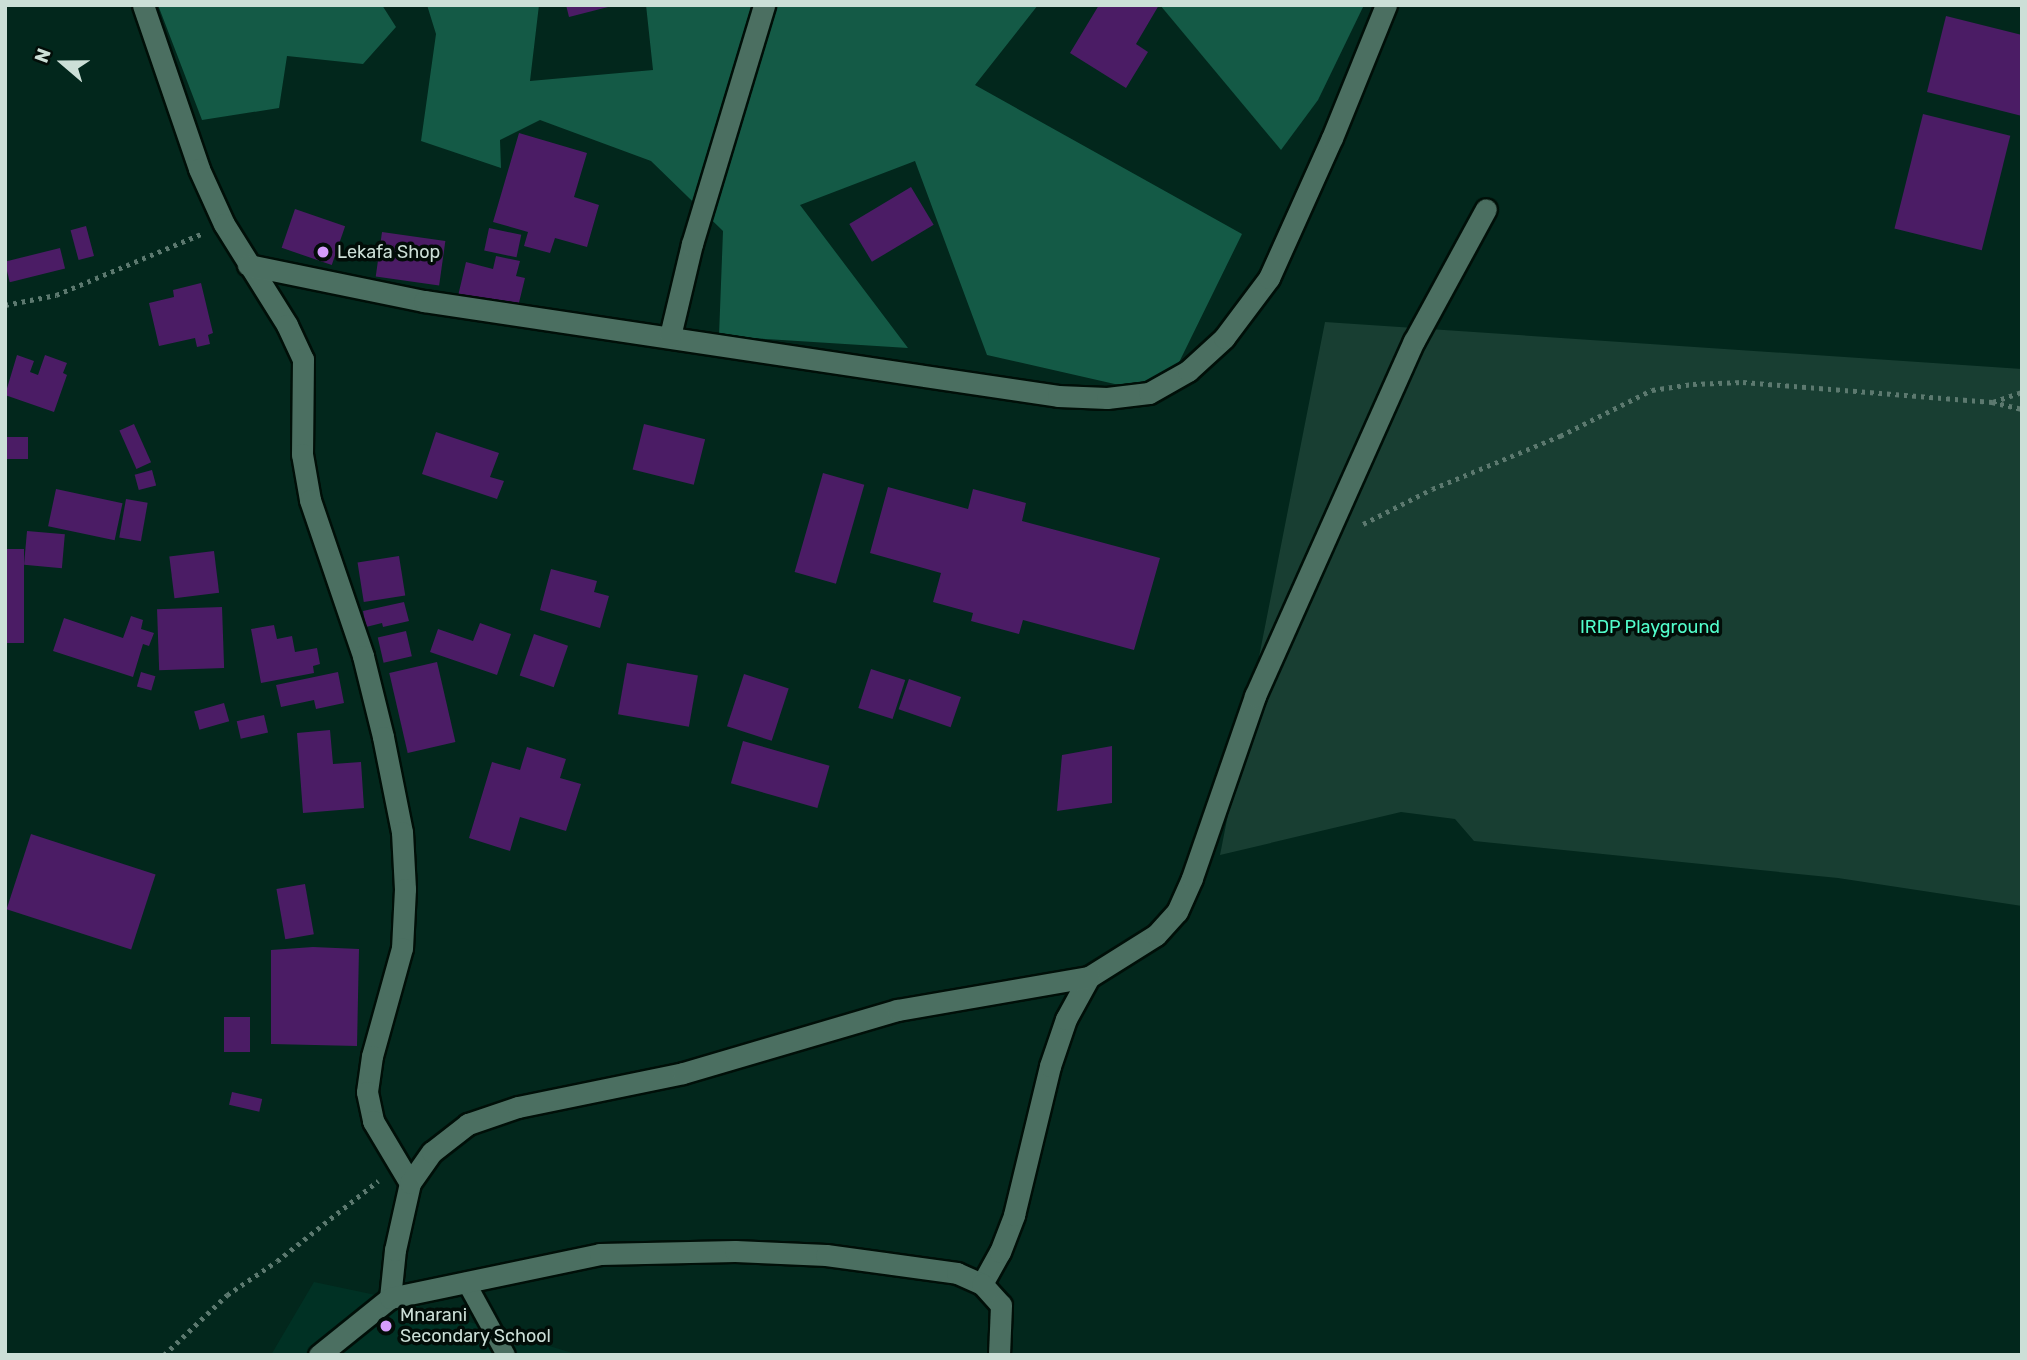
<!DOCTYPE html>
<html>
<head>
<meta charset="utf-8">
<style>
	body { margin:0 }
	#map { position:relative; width:2027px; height:1360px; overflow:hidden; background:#02271c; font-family:Rubik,sans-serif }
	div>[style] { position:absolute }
	.built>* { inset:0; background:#003124 }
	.green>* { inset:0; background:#183e32 }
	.forest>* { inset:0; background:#145a46 }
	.building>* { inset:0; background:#4b1c65; transform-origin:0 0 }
	.path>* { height:4.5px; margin-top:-2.25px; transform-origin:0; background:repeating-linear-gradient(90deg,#5c796f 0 3.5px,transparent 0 8.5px) }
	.roads { filter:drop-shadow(2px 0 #000f08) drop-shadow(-2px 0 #000f08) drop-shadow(0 2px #000f08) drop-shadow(0 -2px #000f08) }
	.lane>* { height:18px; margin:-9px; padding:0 9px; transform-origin:9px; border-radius:9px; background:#4b6f61 }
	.street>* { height:21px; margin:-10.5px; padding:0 10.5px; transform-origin:10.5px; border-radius:10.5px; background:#4b6f61 }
	.dots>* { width:19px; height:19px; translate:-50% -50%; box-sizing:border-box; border:4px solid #020d08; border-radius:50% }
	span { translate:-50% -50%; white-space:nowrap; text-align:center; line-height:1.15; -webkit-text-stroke:7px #020d08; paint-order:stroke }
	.poi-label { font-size:18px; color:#ccdfd7 }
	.left { translate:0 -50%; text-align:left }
	.park-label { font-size:18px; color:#52fdcb }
	.frame { position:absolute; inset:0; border:7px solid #ccdfd7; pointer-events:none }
	.north { position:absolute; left:28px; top:28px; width:70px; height:70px; -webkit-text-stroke:5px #020d08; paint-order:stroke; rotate:290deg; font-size:19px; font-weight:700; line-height:28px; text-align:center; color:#ccdfd7 }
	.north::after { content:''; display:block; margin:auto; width:24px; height:32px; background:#ccdfd7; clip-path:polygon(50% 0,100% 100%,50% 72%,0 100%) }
</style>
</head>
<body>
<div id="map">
	<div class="built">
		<div style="clip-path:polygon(314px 1282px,390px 1298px,579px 1355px,271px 1355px)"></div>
	</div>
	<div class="green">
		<div style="clip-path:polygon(1325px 322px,2022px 369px,2022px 906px,1838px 878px,1474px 841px,1455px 819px,1401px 812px,1220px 855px)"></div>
	</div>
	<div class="forest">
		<div style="clip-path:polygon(158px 5px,382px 5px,396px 27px,363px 64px,287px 56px,279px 108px,202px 120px)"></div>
		<div style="clip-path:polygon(427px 5px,539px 5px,530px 81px,653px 70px,646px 5px,1038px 5px,975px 85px,1242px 234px,1163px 395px,987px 355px,915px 161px,800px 205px,908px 348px,719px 336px,723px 231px,651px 161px,540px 120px,500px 140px,501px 168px,421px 141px,436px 34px)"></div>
		<div style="clip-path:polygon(1160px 5px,1364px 5px,1318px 100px,1281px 150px)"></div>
	</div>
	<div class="building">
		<div style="clip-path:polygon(566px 5px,612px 5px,612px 6px,569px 17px)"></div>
		<div style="clip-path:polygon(1099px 5px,1159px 5px,1136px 44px,1148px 52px,1126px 88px,1070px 53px)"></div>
		<div style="clip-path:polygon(1946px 16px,2022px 35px,2022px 116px,1927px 92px)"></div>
		<div style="left:1923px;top:114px;width:90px;height:118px;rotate:14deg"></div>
		<div style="clip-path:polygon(519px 133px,587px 153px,574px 197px,599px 205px,587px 247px,555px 238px,550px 253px,524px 246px,528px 232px,493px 222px)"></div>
		<div style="left:911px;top:187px;width:44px;height:72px;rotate:59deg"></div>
		<div style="left:295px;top:209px;width:53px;height:41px;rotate:19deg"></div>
		<div style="left:86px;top:226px;width:31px;height:16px;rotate:75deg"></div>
		<div style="left:489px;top:228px;width:33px;height:23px;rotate:12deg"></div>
		<div style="left:382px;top:232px;width:64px;height:45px;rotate:8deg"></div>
		<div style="left:60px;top:248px;width:21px;height:57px;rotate:76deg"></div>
		<div style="clip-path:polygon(496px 256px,520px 261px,516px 276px,525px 278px,517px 311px,458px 296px,466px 262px,493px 269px)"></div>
		<div style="clip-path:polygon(201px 283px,213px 333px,208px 335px,210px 344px,197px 347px,195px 338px,159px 346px,149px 303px,174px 297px,173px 290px)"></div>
		<div style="clip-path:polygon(17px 355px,34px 361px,30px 372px,38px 375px,45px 355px,67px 363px,63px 373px,67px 375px,54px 412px,5px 395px)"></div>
		<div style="left:134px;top:424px;width:42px;height:16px;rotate:66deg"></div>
		<div style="left:644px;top:424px;width:63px;height:47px;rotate:14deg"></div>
		<div style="clip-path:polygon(436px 432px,499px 453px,490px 477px,504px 481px,497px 499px,422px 474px)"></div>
		<div style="left:5px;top:437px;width:23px;height:22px"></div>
		<div style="left:152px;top:470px;width:16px;height:18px;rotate:75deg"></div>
		<div style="left:823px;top:473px;width:43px;height:103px;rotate:16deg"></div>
		<div style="clip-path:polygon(888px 487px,968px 509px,973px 489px,1026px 503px,1022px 521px,1160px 558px,1134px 650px,1023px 620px,1019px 634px,971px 621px,973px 613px,933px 602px,941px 573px,870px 553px)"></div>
		<div style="left:56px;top:489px;width:68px;height:38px;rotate:12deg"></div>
		<div style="left:126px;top:499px;width:22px;height:39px;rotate:10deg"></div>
		<div style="left:27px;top:531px;width:38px;height:34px;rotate:5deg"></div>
		<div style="left:5px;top:549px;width:19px;height:94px"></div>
		<div style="left:214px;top:551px;width:42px;height:45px;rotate:83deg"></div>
		<div style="left:399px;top:556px;width:40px;height:42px;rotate:81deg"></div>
		<div style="clip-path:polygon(551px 569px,597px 581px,594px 592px,609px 596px,600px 628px,540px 610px)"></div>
		<div style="clip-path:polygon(404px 602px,409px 621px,383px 627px,382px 623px,366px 627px,363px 611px)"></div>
		<div style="left:222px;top:607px;width:61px;height:65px;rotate:88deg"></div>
		<div style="clip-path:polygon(131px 616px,143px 620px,141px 629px,154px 633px,149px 646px,143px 644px,133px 677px,53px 651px,64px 618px,123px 638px)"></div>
		<div style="clip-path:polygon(480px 623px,511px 634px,497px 675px,430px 652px,438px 629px,473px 641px)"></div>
		<div style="clip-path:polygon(274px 625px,277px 639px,292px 636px,295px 652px,317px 648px,320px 664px,313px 666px,314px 673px,261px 683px,251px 629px)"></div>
		<div style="left:406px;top:631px;width:26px;height:29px;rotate:77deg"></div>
		<div style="left:534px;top:634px;width:36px;height:44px;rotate:19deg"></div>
		<div style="left:437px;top:662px;width:82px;height:49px;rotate:77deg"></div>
		<div style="left:627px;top:663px;width:72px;height:52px;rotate:10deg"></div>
		<div style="left:871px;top:669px;width:36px;height:41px;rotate:18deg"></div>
		<div style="left:141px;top:672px;width:15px;height:15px;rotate:16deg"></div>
		<div style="clip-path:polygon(338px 672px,344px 703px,316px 709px,314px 700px,281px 707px,276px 685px)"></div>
		<div style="left:744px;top:674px;width:47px;height:55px;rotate:18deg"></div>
		<div style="left:909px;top:679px;width:55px;height:32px;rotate:19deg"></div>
		<div style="left:224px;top:703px;width:19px;height:31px;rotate:74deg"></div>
		<div style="left:264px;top:715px;width:18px;height:28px;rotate:77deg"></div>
		<div style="clip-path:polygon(330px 730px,333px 764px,361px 762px,364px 808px,303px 813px,297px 733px)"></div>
		<div style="left:743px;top:741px;width:90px;height:44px;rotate:16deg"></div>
		<div style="clip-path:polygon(1112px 746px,1112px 803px,1057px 811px,1062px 755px)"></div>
		<div style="clip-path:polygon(527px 747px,566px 759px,560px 778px,581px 784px,566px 831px,520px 817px,510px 851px,469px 838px,492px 762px,520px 770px)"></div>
		<div style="left:31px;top:834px;width:131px;height:79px;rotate:18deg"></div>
		<div style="left:305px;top:884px;width:51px;height:29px;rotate:80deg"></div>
		<div style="clip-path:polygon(313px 947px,359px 949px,357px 1046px,271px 1044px,271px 950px)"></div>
		<div style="left:224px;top:1017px;width:26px;height:35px"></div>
		<div style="left:232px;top:1092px;width:31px;height:13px;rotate:13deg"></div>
	</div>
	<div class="path">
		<div style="left:5px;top:305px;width:52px;rotate:-11.1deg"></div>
		<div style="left:56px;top:295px;width:157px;rotate:-22.8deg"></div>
		<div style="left:1993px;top:402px;width:31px;rotate:-19deg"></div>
		<div style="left:1363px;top:524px;width:77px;rotate:-26.9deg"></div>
		<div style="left:1432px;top:489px;width:139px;rotate:-22.5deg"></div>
		<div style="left:1560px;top:436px;width:103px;rotate:-26.6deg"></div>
		<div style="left:1652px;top:390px;width:41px;rotate:-8.3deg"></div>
		<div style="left:1693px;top:384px;width:50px;rotate:-2.3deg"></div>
		<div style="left:1743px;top:382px;width:250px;rotate:4.6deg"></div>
		<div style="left:1992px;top:402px;width:31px;rotate:13deg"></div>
		<div style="left:164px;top:1355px;width:87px;rotate:-43.6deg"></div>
		<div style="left:227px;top:1295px;width:60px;rotate:-34.2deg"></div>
		<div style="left:277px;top:1261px;width:129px;rotate:-38.4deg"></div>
	</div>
	<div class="roads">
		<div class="lane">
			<div style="left:466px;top:1282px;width:83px;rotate:61.3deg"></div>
		</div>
		<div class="street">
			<div style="left:143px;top:5px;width:173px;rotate:71.1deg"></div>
			<div style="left:199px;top:169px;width:60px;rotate:65.6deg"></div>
			<div style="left:224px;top:224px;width:119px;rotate:58deg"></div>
			<div style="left:287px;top:325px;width:38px;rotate:65deg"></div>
			<div style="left:303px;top:359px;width:95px;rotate:90.6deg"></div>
			<div style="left:302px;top:454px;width:47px;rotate:80.1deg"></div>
			<div style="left:310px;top:500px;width:165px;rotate:71.2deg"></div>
			<div style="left:363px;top:656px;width:83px;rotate:76.1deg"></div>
			<div style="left:383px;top:737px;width:97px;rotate:78.7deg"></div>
			<div style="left:402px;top:832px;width:57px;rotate:87deg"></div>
			<div style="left:405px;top:889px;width:59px;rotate:92.9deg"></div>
			<div style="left:402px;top:948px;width:112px;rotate:105.5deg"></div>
			<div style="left:372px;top:1056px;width:36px;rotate:98deg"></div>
			<div style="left:367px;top:1092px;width:30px;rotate:78deg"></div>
			<div style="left:373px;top:1121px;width:72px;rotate:59.2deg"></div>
			<div style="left:248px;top:265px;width:180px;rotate:11.6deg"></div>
			<div style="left:424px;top:301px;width:641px;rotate:8.52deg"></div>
			<div style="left:1058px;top:396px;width:49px;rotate:2.3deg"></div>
			<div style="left:1107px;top:398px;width:42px;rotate:-6.8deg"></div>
			<div style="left:1149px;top:393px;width:45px;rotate:-29.4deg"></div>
			<div style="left:1188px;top:371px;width:49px;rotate:-42.5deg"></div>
			<div style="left:1224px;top:338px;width:75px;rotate:-53.1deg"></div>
			<div style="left:1269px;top:278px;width:154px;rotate:-65.8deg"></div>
			<div style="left:1332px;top:138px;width:144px;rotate:-67.9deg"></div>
			<div style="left:670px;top:336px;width:95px;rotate:-76.6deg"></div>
			<div style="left:692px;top:244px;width:250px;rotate:-73.2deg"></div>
			<div style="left:982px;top:1284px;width:37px;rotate:-61deg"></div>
			<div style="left:1000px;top:1252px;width:40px;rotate:-69deg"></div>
			<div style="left:1014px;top:1215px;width:153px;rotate:-76.4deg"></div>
			<div style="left:1050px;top:1066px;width:50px;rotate:-71.2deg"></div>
			<div style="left:1066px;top:1019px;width:48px;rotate:-61.3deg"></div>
			<div style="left:1089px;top:977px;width:79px;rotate:-32.1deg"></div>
			<div style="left:1156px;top:935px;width:31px;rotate:-48deg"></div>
			<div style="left:1177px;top:912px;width:37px;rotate:-66deg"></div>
			<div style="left:1192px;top:878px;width:193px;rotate:-70.9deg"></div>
			<div style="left:1255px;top:696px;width:389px;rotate:-65.9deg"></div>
			<div style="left:1414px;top:341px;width:150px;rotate:-61.4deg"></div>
			<div style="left:390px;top:1298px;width:48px;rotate:-84.1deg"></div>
			<div style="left:395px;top:1250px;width:69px;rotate:-77.4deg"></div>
			<div style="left:410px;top:1183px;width:38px;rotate:-55deg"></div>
			<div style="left:432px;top:1152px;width:46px;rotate:-37.9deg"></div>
			<div style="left:468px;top:1124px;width:53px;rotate:-18.8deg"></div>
			<div style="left:518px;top:1107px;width:168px;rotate:-11.6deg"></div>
			<div style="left:683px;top:1073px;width:223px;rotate:-16.4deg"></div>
			<div style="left:897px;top:1010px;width:195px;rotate:-9.8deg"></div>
			<div style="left:319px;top:1355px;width:91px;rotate:-38.8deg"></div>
			<div style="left:390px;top:1298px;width:215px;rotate:-11.8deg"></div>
			<div style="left:600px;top:1254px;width:135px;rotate:-1.3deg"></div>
			<div style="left:735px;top:1251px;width:91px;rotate:2.5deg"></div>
			<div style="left:826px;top:1255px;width:132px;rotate:7.8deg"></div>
			<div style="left:957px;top:1273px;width:27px;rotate:24deg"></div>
			<div style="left:982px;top:1284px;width:28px;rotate:48deg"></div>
			<div style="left:1001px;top:1305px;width:50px;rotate:92.3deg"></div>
		</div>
	</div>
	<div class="dots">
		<div style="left:323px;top:252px;background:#d59cfb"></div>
		<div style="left:386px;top:1326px;background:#d59cfb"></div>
	</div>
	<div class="poi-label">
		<span class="left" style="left:337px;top:252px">Lekafa Shop</span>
		<span class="left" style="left:400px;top:1326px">Mnarani<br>Secondary School</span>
	</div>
	<div class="park-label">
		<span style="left:1650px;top:627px">IRDP Playground</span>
	</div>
	<div class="frame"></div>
	<div class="north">N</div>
</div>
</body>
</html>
